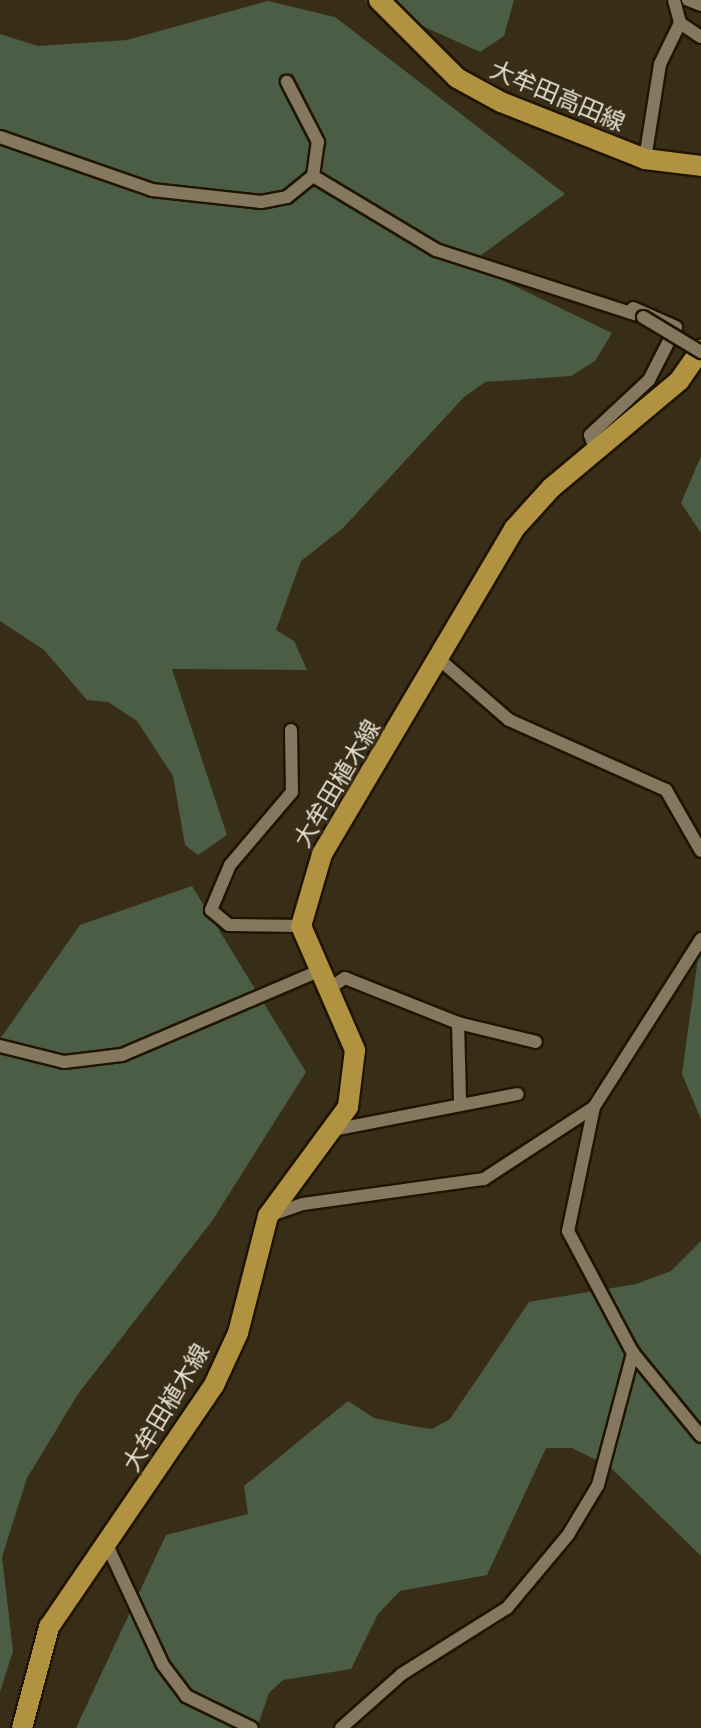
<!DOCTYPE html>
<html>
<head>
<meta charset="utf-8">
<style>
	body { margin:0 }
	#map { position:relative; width:701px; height:1728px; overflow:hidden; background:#382d17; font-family:"Noto Serif","Noto Sans JP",serif }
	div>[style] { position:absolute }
	.green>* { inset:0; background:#4b5d45 }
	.roads { filter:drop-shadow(2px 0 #1f1501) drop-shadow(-2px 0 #1f1501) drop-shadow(0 2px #1f1501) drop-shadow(0 -2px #1f1501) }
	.street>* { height:12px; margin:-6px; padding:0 6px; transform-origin:6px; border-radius:6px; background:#85785f }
	.primary>* { height:20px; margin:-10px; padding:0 10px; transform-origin:10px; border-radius:10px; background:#b09240 }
	.bridges { filter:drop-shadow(2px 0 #1f1501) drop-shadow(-2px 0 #1f1501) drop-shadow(0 2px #1f1501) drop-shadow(0 -2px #1f1501) }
	.street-bridge>* { height:12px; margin:-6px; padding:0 6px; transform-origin:6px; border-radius:6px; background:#85785f }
	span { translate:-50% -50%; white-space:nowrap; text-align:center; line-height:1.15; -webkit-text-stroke:6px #382d17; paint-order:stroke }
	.street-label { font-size:24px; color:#e6dfd1 }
</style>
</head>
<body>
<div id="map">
	<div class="green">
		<div style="clip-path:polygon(365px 0,514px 0,504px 36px,480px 52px)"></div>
		<div style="clip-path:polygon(268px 1px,335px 17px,565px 194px,469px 264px,612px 333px,595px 361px,571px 376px,485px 382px,464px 397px,343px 528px,301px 561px,276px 630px,294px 641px,307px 670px,172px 669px,227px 835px,198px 855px,185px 845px,173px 776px,137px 721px,108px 702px,87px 700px,44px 650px,0 621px,0 34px,38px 46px,127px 40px)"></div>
		<div style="clip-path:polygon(701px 456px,701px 533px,681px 503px)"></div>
		<div style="clip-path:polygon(192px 886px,306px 1072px,212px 1221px,78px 1394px,27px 1478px,2px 1557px,13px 1651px,0 1692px,0 1039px,80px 925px)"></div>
		<div style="clip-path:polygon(701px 936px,701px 1119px,682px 1074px)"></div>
		<div style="clip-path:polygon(701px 1241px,701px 1556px,610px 1467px,572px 1448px,546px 1448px,487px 1575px,400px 1591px,378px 1614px,351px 1669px,283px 1680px,269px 1693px,257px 1728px,76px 1728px,166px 1535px,248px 1514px,244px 1486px,348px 1401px,374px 1418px,412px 1426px,432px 1429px,450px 1419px,529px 1302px,636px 1284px,671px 1271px)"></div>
	</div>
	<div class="roads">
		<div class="street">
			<div style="left:674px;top:0;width:24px;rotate:75deg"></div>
			<div style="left:680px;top:23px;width:25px;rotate:34deg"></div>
			<div style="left:688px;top:0;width:14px;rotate:21deg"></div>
			<div style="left:0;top:137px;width:161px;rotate:19.2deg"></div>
			<div style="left:152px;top:190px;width:110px;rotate:6.3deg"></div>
			<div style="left:261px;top:202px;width:26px;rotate:-11deg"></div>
			<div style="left:287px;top:197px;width:33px;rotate:-39deg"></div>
			<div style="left:313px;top:176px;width:34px;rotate:-82deg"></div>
			<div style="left:318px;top:142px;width:68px;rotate:-117.3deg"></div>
			<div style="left:645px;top:159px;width:96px;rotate:-81deg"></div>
			<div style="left:660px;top:64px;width:46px;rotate:-64deg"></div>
			<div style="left:313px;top:176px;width:144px;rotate:31deg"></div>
			<div style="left:436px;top:250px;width:218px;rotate:17.9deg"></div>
			<div style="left:596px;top:452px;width:18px;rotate:-109deg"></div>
			<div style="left:590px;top:435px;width:81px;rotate:-43deg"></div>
			<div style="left:649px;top:380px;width:59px;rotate:-63deg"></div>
			<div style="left:676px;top:327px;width:47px;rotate:-156.2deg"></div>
			<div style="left:440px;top:660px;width:91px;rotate:41deg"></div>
			<div style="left:509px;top:720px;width:172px;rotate:24deg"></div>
			<div style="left:666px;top:790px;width:70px;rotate:60.2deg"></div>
			<div style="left:291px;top:730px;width:62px;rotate:89.1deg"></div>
			<div style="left:292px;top:792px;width:96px;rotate:130.3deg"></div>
			<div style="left:230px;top:865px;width:49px;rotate:112.9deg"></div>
			<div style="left:211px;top:910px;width:23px;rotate:40deg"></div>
			<div style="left:229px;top:925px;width:72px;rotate:0.8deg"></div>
			<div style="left:701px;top:939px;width:199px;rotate:122.5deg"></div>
			<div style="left:594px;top:1107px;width:127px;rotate:101.8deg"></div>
			<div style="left:568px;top:1231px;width:138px;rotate:62deg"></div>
			<div style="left:633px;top:1353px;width:107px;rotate:50.7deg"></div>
			<div style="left:328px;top:989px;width:20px;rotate:-33deg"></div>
			<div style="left:345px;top:978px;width:122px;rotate:21.7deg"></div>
			<div style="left:458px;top:1023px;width:80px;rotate:13.7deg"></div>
			<div style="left:458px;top:1023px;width:79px;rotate:88.5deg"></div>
			<div style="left:0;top:1046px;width:66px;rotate:14deg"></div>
			<div style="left:64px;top:1062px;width:58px;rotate:-6.9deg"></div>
			<div style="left:122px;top:1055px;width:212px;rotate:-23.1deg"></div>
			<div style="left:333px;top:1130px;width:188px;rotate:-11deg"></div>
			<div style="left:271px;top:1215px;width:34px;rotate:-19deg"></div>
			<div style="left:303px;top:1204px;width:183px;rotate:-7.9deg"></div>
			<div style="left:484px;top:1179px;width:131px;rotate:-33.2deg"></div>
			<div style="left:107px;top:1545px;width:132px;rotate:65deg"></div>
			<div style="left:163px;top:1665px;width:39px;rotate:53deg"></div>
			<div style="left:186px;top:1696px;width:73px;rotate:25.9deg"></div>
			<div style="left:341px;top:1728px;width:81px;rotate:-41.5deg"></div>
			<div style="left:402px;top:1674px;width:124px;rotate:-32.2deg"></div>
			<div style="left:507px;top:1608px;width:95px;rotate:-50.1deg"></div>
			<div style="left:568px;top:1535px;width:58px;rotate:-59deg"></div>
			<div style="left:598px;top:1485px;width:137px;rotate:-75.1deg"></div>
		</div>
		<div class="primary">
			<div style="left:379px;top:0;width:110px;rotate:45deg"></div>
			<div style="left:457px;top:78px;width:50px;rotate:28.6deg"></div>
			<div style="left:501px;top:102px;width:155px;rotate:21.6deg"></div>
			<div style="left:645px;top:159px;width:56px;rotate:7.1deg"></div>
			<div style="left:22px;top:1728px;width:105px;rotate:-75deg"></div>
			<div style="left:49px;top:1627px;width:293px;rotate:-55.7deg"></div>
			<div style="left:214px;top:1385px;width:57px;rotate:-65.2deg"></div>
			<div style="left:238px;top:1333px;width:121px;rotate:-75.6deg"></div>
			<div style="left:268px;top:1216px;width:135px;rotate:-53.7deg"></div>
			<div style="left:348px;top:1107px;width:57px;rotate:-83deg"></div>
			<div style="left:355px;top:1050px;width:135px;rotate:-113.5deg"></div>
			<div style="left:301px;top:926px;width:75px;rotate:-73.7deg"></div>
			<div style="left:322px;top:854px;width:377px;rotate:-59.4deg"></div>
			<div style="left:514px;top:529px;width:55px;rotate:-47.9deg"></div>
			<div style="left:551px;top:488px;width:167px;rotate:-39.9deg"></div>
			<div style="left:679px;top:381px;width:38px;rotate:-55deg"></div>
		</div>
	</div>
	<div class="bridges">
		<div class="street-bridge">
			<div style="left:643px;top:317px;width:68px;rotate:31.1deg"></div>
		</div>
	</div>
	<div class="street-label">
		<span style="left:558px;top:95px;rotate:23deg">大牟田高田線</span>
		<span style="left:336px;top:783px;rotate:-59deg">大牟田植木線</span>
		<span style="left:165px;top:1407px;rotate:-59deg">大牟田植木線</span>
	</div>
</div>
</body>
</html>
